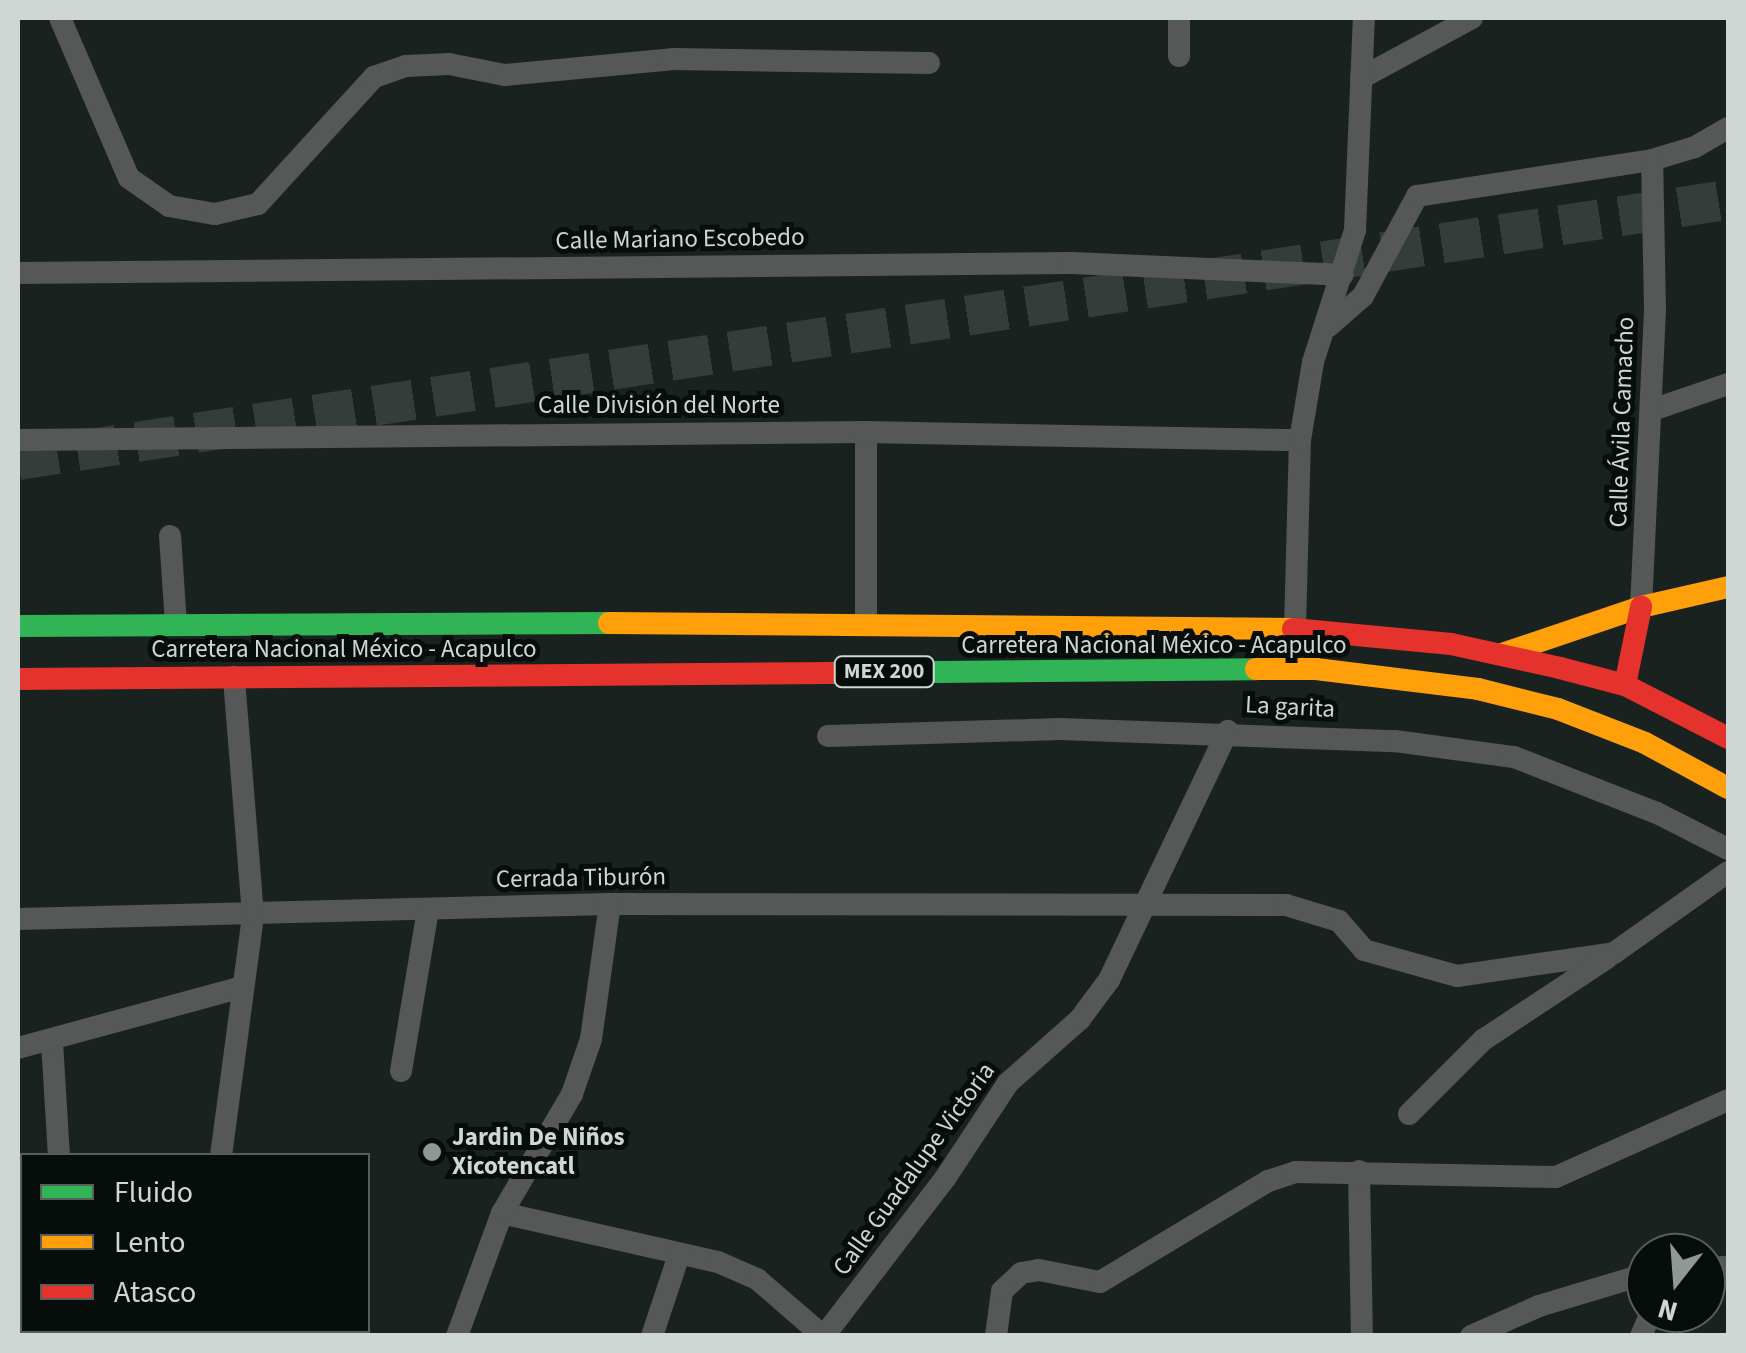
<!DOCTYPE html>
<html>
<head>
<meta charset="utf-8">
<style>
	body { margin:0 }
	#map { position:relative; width:1746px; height:1353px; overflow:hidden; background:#1a221f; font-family:"Source Sans 3",sans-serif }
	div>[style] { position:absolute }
	.highway-tunnel>* { height:40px; margin-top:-20px; transform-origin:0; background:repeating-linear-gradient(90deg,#353d3a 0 40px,transparent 0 60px) }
	.street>* { height:22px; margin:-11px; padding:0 11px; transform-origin:11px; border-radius:11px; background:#555856 }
	.fast>* { height:22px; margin:-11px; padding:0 11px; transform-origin:11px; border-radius:11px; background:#30b455 }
	.slow>* { height:22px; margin:-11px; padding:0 11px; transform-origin:11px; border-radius:11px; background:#ff9f0a }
	.jam>* { height:22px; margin:-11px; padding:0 11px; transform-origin:11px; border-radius:11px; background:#e5322d }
	.dots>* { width:28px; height:28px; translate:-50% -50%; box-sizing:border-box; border:5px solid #070d0a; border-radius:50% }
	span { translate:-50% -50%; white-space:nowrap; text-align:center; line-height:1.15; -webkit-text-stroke:10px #070d0a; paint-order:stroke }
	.shield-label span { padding:2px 8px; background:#070d0a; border:2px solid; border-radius:8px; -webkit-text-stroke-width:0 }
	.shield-label { font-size:22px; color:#ced7d4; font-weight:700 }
	.street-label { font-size:25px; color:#ced7d4 }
	.poi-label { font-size:25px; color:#ced7d4; font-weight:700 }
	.left { translate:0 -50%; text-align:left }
	.frame { position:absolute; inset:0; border:20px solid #ced7d4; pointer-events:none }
	.legend { position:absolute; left:20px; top:1153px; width:350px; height:180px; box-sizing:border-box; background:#070d0a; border:2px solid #575e5b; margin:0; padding:12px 18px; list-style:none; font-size:30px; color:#ced7d4 }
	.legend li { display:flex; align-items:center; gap:20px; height:50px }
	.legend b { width:50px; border:2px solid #575e5b }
	.north { position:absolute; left:1626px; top:1233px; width:100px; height:100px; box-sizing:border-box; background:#070d0a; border:2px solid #575e5b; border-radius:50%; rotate:197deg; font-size:28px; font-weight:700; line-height:40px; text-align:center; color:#ced7d4 }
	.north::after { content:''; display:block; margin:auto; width:35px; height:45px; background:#8f9895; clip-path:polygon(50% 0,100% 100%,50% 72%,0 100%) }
</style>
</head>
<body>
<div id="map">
	<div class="highway-tunnel">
		<div style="left:18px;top:460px;width:1730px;rotate:-8.65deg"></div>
	</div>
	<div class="street">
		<div style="left:60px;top:18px;width:174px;rotate:66.7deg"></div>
		<div style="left:129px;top:178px;width:49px;rotate:35deg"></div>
		<div style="left:169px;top:206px;width:47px;rotate:9.9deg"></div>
		<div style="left:215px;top:214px;width:44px;rotate:-13.1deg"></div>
		<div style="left:258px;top:204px;width:172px;rotate:-47.6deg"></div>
		<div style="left:374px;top:77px;width:34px;rotate:-19deg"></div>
		<div style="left:406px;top:66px;width:43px;rotate:-2.7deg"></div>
		<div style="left:449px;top:64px;width:57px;rotate:11.1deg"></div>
		<div style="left:505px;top:75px;width:170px;rotate:-5.4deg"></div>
		<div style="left:674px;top:59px;width:255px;rotate:0.9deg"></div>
		<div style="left:1179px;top:18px;width:38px;rotate:90deg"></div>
		<div style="left:1361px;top:78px;width:126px;rotate:-28.4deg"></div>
		<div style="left:18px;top:273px;width:1054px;rotate:-0.54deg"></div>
		<div style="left:1072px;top:263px;width:271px;rotate:2.5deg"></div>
		<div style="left:1329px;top:326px;width:45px;rotate:-41.4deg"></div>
		<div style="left:1363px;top:296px;width:114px;rotate:-61.6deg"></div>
		<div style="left:1417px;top:196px;width:238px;rotate:-8.7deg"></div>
		<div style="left:1652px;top:160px;width:45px;rotate:-16.8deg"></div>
		<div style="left:1695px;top:147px;width:38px;rotate:-30deg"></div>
		<div style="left:1652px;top:410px;width:80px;rotate:-18.9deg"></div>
		<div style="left:866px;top:432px;width:190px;rotate:90deg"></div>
		<div style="left:18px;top:440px;width:848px;rotate:-0.54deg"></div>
		<div style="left:866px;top:432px;width:434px;rotate:1.1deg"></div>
		<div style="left:170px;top:536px;width:87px;rotate:86.1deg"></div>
		<div style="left:1641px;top:607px;width:297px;rotate:-87.3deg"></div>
		<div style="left:1655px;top:310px;width:150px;rotate:-91.1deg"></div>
		<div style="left:1295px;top:629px;width:189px;rotate:-88.5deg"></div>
		<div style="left:1300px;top:440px;width:79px;rotate:-80.5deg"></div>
		<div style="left:1313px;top:362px;width:139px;rotate:-72.3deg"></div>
		<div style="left:1355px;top:230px;width:212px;rotate:-87.6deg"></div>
		<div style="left:828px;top:736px;width:232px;rotate:-1.7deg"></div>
		<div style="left:1060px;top:729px;width:335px;rotate:2.1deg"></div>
		<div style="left:1395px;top:741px;width:120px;rotate:7.7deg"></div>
		<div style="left:1514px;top:757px;width:154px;rotate:21.4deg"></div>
		<div style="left:1657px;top:813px;width:80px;rotate:26.9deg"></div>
		<div style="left:18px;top:919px;width:592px;rotate:-1.45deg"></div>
		<div style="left:610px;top:904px;width:676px;rotate:0.08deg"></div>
		<div style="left:1286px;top:905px;width:55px;rotate:16.8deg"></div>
		<div style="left:1339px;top:921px;width:38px;rotate:49deg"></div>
		<div style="left:1364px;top:950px;width:97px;rotate:15.6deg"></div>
		<div style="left:1457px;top:976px;width:159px;rotate:-8.3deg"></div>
		<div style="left:1614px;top:953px;width:140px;rotate:-35.4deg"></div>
		<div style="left:52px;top:1042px;width:114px;rotate:86.5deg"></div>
		<div style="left:18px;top:1048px;width:232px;rotate:-15.2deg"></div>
		<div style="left:401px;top:1071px;width:164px;rotate:-80.5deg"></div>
		<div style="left:1409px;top:1114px;width:105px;rotate:-45deg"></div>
		<div style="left:1483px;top:1040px;width:149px;rotate:-33.5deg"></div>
		<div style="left:221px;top:1156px;width:243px;rotate:-82.4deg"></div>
		<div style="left:253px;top:915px;width:239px;rotate:-94.6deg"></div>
		<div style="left:1359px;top:1171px;width:165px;rotate:89deg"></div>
		<div style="left:502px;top:1213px;width:221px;rotate:12.8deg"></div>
		<div style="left:718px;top:1262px;width:43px;rotate:23.6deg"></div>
		<div style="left:757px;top:1279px;width:87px;rotate:40.8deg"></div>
		<div style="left:18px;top:1248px;width:4px"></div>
		<div style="left:1706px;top:1268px;width:22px;rotate:-3deg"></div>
		<div style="left:18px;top:1285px;width:13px;rotate:-72deg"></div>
		<div style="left:225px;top:1330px;width:6px;rotate:72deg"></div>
		<div style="left:457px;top:1336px;width:131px;rotate:-69.9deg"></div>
		<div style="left:502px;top:1213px;width:138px;rotate:-59.5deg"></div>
		<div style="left:572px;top:1094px;width:58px;rotate:-70.9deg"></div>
		<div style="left:591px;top:1039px;width:136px;rotate:-82deg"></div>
		<div style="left:652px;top:1336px;width:85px;rotate:-71.6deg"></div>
		<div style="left:824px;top:1336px;width:200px;rotate:-52.5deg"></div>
		<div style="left:946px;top:1177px;width:113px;rotate:-56.6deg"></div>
		<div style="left:1008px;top:1083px;width:96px;rotate:-41.6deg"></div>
		<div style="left:1080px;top:1019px;width:49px;rotate:-53.4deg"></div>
		<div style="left:1109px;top:980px;width:276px;rotate:-64.5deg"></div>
		<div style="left:996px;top:1336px;width:45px;rotate:-82.4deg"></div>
		<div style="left:1002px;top:1291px;width:26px;rotate:-43deg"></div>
		<div style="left:1021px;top:1273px;width:18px;rotate:-9deg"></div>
		<div style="left:1039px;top:1270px;width:62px;rotate:11.1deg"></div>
		<div style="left:1100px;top:1282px;width:196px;rotate:-31deg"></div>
		<div style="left:1268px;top:1181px;width:28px;rotate:-18deg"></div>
		<div style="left:1295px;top:1172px;width:261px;rotate:1.1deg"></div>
		<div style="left:1556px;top:1177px;width:188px;rotate:-24.1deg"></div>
		<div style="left:1471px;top:1336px;width:74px;rotate:-23.8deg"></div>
		<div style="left:1539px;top:1306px;width:112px;rotate:-16.7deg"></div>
		<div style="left:1641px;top:1336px;width:25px;rotate:-67deg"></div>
	</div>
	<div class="fast">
		<div style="left:18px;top:626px;width:591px;rotate:-0.29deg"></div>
		<div style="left:829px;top:673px;width:427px;rotate:-0.5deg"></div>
	</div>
	<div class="slow">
		<div style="left:609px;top:623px;width:684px;rotate:0.5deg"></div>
		<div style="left:1502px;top:654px;width:147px;rotate:-18.7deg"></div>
		<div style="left:1641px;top:607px;width:89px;rotate:-12.9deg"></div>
		<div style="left:1256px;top:669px;width:60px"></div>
		<div style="left:1316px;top:669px;width:163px;rotate:7deg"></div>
		<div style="left:1478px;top:689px;width:82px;rotate:14deg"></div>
		<div style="left:1558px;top:709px;width:93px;rotate:21.3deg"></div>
		<div style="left:1645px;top:743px;width:94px;rotate:28.5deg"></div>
	</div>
	<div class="jam">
		<div style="left:1293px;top:629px;width:159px;rotate:5.4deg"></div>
		<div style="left:1451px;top:644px;width:112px;rotate:12.4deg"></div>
		<div style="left:1560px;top:668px;width:67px;rotate:14.7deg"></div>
		<div style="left:1625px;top:685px;width:116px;rotate:27.2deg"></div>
		<div style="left:18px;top:679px;width:811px;rotate:-0.42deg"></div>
		<div style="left:1625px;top:685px;width:80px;rotate:-78.4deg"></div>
	</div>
	<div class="dots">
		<div style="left:432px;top:1152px;background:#8f9895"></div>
	</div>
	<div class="shield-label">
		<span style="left:884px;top:672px">MEX 200</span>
	</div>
	<div class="street-label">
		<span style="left:680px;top:239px;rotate:-1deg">Calle Mariano Escobedo</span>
		<span style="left:659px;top:405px">Calle División del Norte</span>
		<span style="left:1622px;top:422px;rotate:-88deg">Calle Ávila Camacho</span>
		<span style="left:1154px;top:645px">Carretera Nacional México - Acapulco</span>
		<span style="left:344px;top:649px">Carretera Nacional México - Acapulco</span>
		<span style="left:1290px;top:707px;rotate:3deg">La garita</span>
		<span style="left:581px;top:878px;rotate:-1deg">Cerrada Tiburón</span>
		<span style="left:914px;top:1169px;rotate:-54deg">Calle Guadalupe Victoria</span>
	</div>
	<div class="poi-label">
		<span class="left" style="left:452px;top:1152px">Jardin De Niños<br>Xicotencatl</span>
	</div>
	<div class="frame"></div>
	<ul class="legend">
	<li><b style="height:12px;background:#30b455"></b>Fluido</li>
	<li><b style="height:12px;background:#ff9f0a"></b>Lento</li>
	<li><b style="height:12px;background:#e5322d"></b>Atasco</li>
	</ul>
	<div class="north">N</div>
</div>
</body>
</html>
